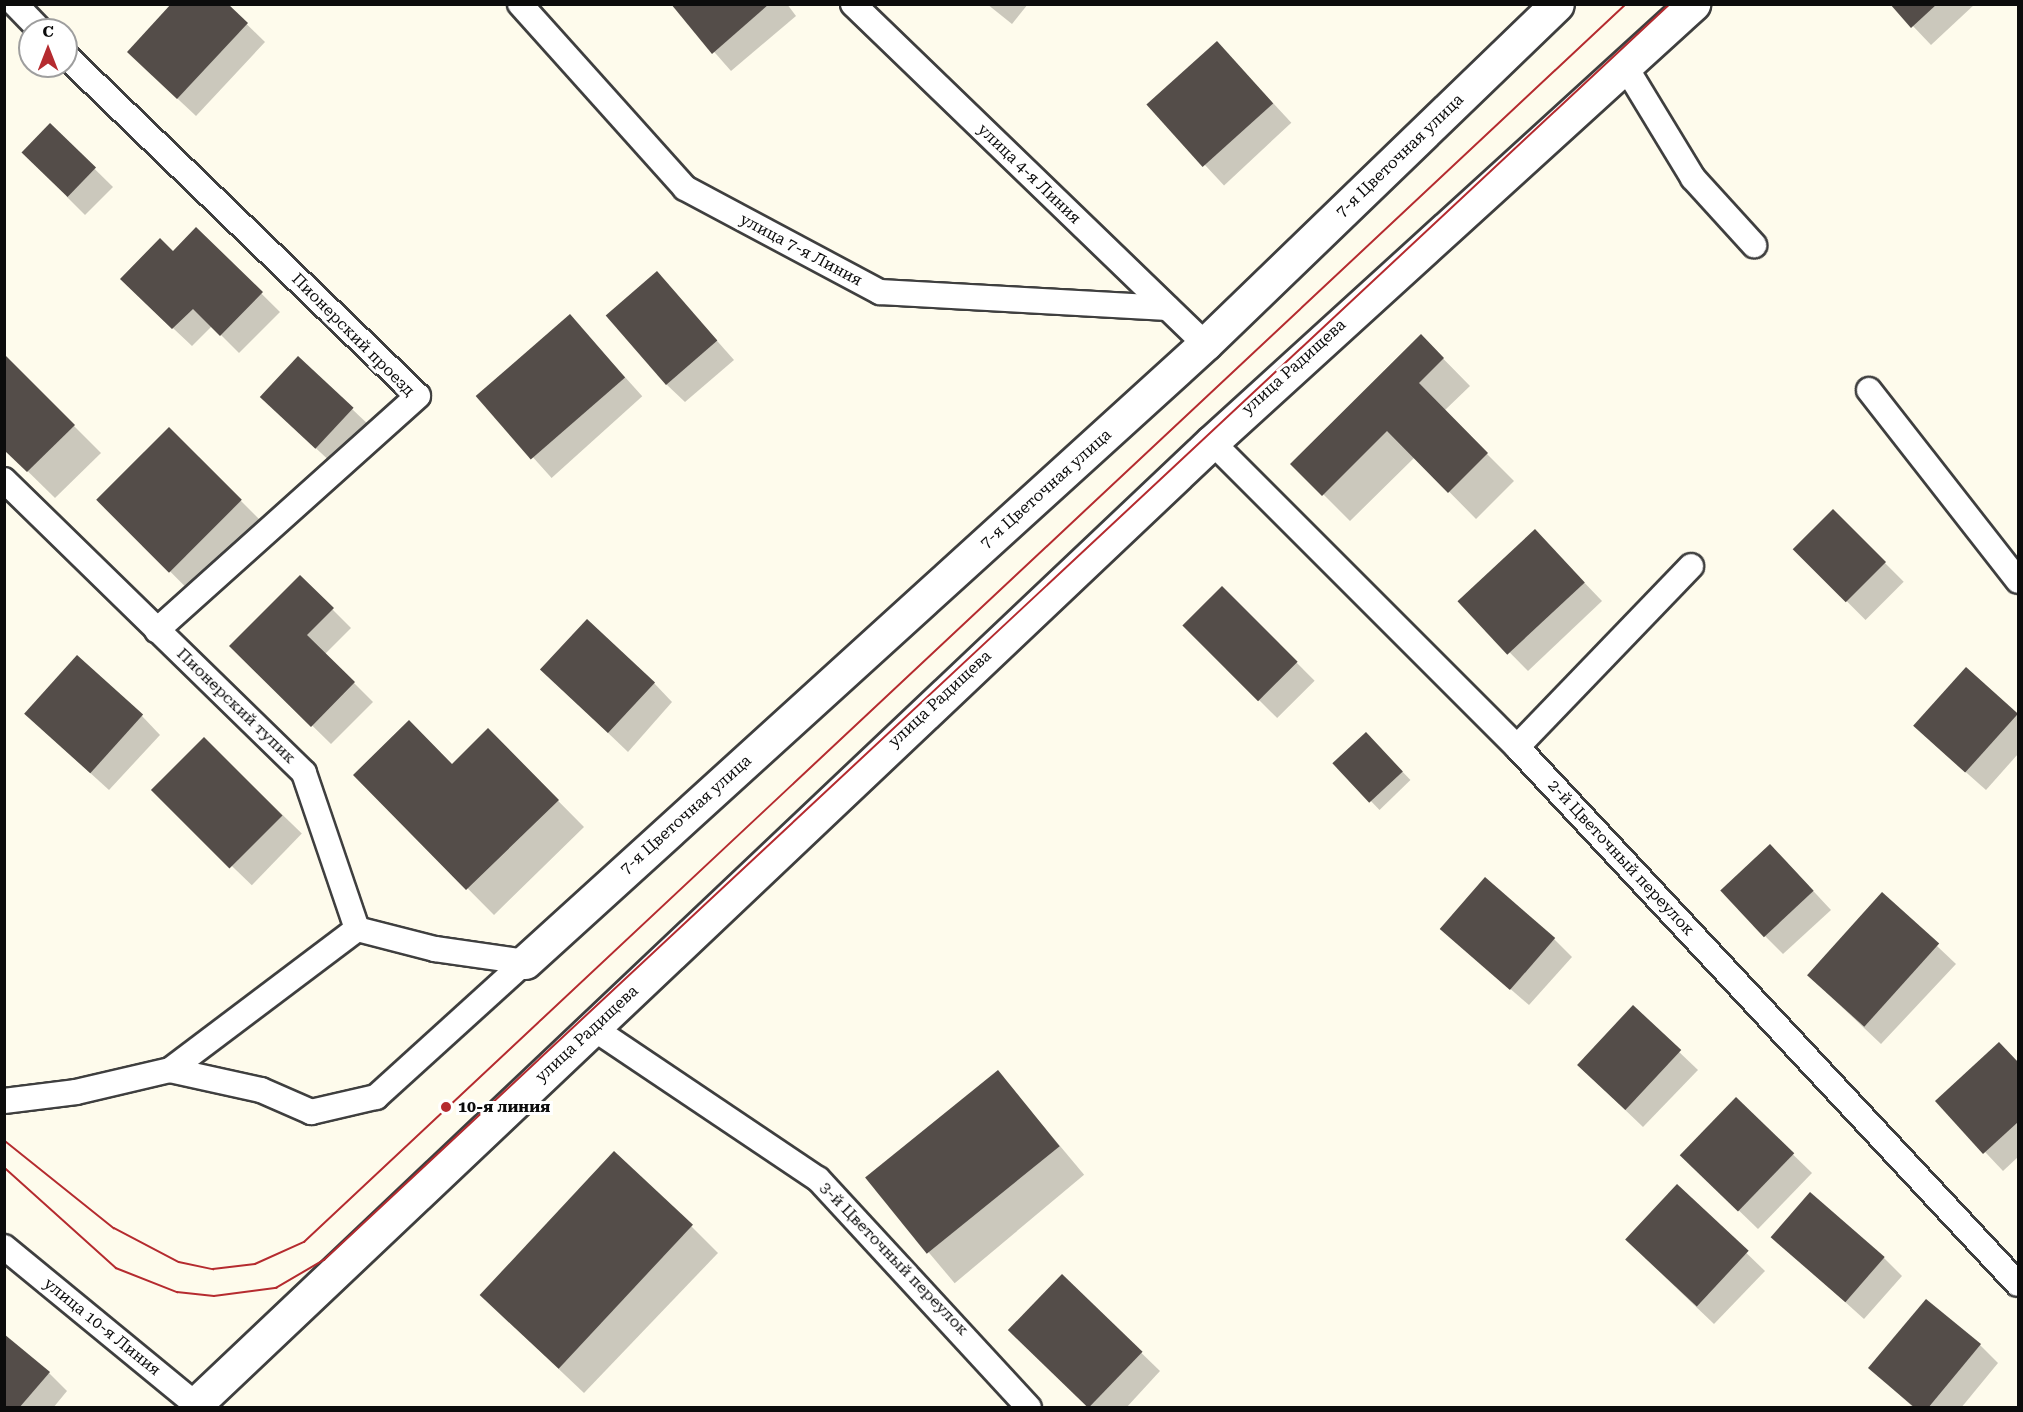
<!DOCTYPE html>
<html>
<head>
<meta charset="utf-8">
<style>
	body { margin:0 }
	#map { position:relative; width:2023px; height:1412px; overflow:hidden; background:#fefbec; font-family:"Roboto Serif",serif }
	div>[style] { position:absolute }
	.shadow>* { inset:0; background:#0003; transform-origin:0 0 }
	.building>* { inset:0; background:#544d49; transform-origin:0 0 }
	.roads { filter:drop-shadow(2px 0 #3f3f3f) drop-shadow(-2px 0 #3f3f3f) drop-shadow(0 2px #3f3f3f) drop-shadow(0 -2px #3f3f3f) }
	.lane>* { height:24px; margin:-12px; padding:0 12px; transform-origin:12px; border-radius:12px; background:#fff }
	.street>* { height:33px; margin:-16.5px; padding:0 16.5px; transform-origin:16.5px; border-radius:16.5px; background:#fff }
	.tram>* { height:1.5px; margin:-0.75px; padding:0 0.75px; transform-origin:0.75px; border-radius:0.75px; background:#b52b2f }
	.dots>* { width:16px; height:16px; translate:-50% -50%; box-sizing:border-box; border:3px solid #fff; border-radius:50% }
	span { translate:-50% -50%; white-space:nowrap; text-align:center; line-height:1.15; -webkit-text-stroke:6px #fff; paint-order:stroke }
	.street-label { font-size:16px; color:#0c0c0c }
	.poi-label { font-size:16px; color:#0c0c0c; font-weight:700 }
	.left { translate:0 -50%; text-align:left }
	.frame { position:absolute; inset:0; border:6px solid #0c0c0c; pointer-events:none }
	.north { position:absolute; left:18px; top:18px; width:60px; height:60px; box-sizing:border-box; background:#fff; border:2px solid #9e9e9e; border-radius:50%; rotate:0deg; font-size:16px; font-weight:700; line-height:24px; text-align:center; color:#0c0c0c }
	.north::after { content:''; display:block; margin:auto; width:21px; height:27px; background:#b52b2f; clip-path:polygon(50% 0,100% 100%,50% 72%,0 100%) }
</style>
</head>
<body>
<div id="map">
	<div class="shadow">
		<div style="clip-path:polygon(226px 4px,265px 42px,196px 116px,147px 70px)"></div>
		<div style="clip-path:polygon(672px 4px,787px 4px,796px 16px,731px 71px)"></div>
		<div style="clip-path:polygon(987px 4px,1028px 4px,1012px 24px)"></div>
		<div style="clip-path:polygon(1892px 4px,1975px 4px,1931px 45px)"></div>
		<div style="left:1217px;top:43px;width:109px;height:92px;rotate:47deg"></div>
		<div style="clip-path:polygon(50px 125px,113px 187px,85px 215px,67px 197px)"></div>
		<div style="clip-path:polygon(196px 229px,280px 312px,239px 353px,212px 326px,192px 346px,140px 297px)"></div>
		<div style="clip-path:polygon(657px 273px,734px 360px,685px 402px,666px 384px)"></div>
		<div style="left:570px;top:316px;width:108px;height:122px;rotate:48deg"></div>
		<div style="clip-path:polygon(1421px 336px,1470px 386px,1444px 411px,1514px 481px,1476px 519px,1415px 457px,1350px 521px,1293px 464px)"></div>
		<div style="clip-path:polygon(4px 356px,101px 453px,55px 498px,4px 448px)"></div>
		<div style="clip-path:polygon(352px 409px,371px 427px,334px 465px,280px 415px)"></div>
		<div style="left:169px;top:429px;width:138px;height:100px;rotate:45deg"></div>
		<div style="left:1833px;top:511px;width:100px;height:54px;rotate:45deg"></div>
		<div style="clip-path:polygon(1553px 550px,1602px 601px,1528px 671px,1461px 603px)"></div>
		<div style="clip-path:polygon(300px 577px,351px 628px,325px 654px,373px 702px,331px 744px,231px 646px)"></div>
		<div style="left:1222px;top:588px;width:131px;height:53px;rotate:45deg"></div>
		<div style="clip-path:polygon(1966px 669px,2018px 716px,2018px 754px,1986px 790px,1934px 744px)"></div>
		<div style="clip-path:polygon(654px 683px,672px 702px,628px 752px,561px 688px)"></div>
		<div style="clip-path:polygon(142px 716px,160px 735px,109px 790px,44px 731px)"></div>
		<div style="clip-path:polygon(488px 730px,584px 827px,494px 915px,355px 775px,452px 766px)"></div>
		<div style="left:1366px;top:734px;width:64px;height:43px;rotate:46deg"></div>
		<div style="left:204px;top:739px;width:136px;height:72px;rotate:44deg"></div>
		<div style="clip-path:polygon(1788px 864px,1831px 910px,1783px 954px,1765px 936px)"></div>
		<div style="clip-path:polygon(1882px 894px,1956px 964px,1881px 1044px,1826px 992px)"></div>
		<div style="clip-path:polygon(1441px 929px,1554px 939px,1572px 957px,1529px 1005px)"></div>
		<div style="clip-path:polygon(1633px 1008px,1698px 1070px,1643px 1127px,1597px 1083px)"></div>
		<div style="clip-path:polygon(1999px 1044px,2018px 1063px,2018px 1157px,2003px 1171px,1937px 1101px)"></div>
		<div style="left:998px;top:1072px;width:134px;height:169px;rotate:50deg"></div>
		<div style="clip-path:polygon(1736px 1099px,1812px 1173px,1758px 1229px,1700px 1173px)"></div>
		<div style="clip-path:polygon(1677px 1186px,1765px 1271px,1714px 1324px,1645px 1258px)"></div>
		<div style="clip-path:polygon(691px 1226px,718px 1253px,584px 1393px,507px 1320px)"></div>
		<div style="clip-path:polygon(1773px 1237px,1884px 1258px,1902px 1276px,1864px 1319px)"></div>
		<div style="clip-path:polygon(1062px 1276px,1160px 1371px,1126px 1408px,1090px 1408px)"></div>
		<div style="clip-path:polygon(1980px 1345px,1998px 1363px,1961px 1408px,1914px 1408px,1870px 1368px)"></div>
		<div style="clip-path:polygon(49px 1373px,67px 1391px,53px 1408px,4px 1408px)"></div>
	</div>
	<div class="building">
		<div style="clip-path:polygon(171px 4px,228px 4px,248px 23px,177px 99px,127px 52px)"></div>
		<div style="clip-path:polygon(671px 4px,769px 4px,712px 54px)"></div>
		<div style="clip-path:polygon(1890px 4px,1937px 4px,1911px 28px)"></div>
		<div style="left:1217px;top:41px;width:84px;height:95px;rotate:48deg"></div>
		<div style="left:50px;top:123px;width:64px;height:41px;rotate:44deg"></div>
		<div style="clip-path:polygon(196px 227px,263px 292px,220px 336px,193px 309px,172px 329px,120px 279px,160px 238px,173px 251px)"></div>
		<div style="left:657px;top:271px;width:92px;height:68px;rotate:49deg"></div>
		<div style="left:570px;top:314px;width:84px;height:125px;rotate:49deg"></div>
		<div style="clip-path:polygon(1421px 334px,1444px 358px,1419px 383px,1488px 453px,1448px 493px,1387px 431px,1322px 496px,1290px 464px)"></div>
		<div style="clip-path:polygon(4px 354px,75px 425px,27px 472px,4px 450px)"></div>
		<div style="left:298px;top:356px;width:76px;height:56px;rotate:43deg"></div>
		<div style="left:169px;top:427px;width:103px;height:103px;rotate:45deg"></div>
		<div style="left:1833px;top:509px;width:75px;height:57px;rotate:45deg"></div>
		<div style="left:1535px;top:529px;width:73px;height:106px;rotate:47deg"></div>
		<div style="clip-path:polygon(300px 575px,334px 608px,307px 635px,355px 682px,311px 727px,229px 646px)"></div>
		<div style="left:1222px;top:586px;width:107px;height:56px;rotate:45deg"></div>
		<div style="left:587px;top:619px;width:93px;height:69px;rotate:43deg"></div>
		<div style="left:77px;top:655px;width:89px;height:79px;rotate:42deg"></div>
		<div style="left:1966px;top:667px;width:70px;height:79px;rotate:42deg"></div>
		<div style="clip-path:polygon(409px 720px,452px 764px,488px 728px,559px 800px,466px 890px,353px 775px)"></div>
		<div style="left:1366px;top:732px;width:54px;height:46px;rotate:47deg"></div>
		<div style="left:204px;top:737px;width:111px;height:75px;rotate:45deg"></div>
		<div style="left:1770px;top:844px;width:64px;height:68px;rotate:47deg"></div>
		<div style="left:1485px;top:877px;width:93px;height:69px;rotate:41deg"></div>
		<div style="left:1882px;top:892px;width:77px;height:112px;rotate:42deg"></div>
		<div style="left:1633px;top:1005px;width:66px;height:82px;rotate:43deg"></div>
		<div style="clip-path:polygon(1999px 1042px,2018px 1062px,2018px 1122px,1983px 1154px,1935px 1101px)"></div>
		<div style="left:998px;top:1070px;width:98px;height:171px;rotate:51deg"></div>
		<div style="left:1736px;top:1097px;width:81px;height:81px;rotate:44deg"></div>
		<div style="left:614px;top:1151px;width:108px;height:197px;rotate:43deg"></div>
		<div style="left:1677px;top:1184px;width:98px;height:76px;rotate:43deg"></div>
		<div style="left:1810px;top:1192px;width:99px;height:60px;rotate:41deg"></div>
		<div style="left:1062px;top:1274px;width:112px;height:78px;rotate:44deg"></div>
		<div style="clip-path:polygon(1926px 1299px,1981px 1344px,1928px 1408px,1915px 1408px,1868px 1368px)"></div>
		<div style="clip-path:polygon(4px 1334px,50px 1372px,19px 1408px,4px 1408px)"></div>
	</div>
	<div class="roads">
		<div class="lane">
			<div style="left:15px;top:4px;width:36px;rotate:46deg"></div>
			<div style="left:520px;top:4px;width:247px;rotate:48.1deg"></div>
			<div style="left:685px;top:188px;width:221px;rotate:28.1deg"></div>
			<div style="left:880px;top:292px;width:288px;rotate:3.2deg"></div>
			<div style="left:853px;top:4px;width:489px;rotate:44deg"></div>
			<div style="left:66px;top:56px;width:489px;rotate:44deg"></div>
			<div style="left:418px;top:396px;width:351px;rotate:138.1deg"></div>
			<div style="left:1625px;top:66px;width:131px;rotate:58.7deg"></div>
			<div style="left:1693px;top:178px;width:91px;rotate:47.7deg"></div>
			<div style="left:1869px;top:390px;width:242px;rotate:52deg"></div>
			<div style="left:1212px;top:442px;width:431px;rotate:45deg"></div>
			<div style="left:1517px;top:747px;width:734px;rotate:46.99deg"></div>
			<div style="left:4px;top:480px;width:419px;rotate:44.3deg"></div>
			<div style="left:304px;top:773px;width:165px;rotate:71.2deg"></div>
			<div style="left:357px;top:929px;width:81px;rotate:14.4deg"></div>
			<div style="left:435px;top:949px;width:91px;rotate:8.2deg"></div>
			<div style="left:1517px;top:747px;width:251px;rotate:-46.1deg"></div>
			<div style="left:593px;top:1028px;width:271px;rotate:33.9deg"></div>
			<div style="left:818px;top:1179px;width:311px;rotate:47.3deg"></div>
			<div style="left:170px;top:1070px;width:234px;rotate:-37deg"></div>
			<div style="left:4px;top:1101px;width:73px;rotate:-7.1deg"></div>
			<div style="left:76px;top:1092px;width:97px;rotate:-13.2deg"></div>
			<div style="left:170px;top:1070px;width:93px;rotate:12.4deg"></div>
			<div style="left:261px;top:1090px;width:55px;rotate:23.7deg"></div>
			<div style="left:311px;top:1112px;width:67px;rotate:-13deg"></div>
			<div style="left:376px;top:1097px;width:201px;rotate:-42.2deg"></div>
			<div style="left:4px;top:1247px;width:254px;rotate:39.4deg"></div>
		</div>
		<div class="street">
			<div style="left:525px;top:962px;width:919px;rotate:-42.27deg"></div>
			<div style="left:1205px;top:344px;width:489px;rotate:-44deg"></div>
			<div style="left:196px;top:1404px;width:1399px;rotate:-43.44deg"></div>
			<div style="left:1212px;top:442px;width:651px;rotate:-42.32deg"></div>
		</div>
	</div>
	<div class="tram">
		<div style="left:4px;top:1140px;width:141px;rotate:38.7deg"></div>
		<div style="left:114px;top:1228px;width:73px;rotate:27.6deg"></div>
		<div style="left:179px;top:1262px;width:35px;rotate:12deg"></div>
		<div style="left:213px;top:1269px;width:42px;rotate:-6.8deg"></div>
		<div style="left:255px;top:1264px;width:54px;rotate:-24.2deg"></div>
		<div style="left:304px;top:1242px;width:1811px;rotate:-43.12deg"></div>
		<div style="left:4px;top:1167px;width:151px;rotate:42deg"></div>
		<div style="left:116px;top:1268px;width:66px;rotate:21.5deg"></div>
		<div style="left:177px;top:1292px;width:37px;rotate:6deg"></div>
		<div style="left:214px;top:1296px;width:63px;rotate:-7.4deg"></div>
		<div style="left:276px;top:1288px;width:56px;rotate:-30.3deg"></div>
		<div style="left:324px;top:1260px;width:1841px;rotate:-43.02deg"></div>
	</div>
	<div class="dots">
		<div style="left:446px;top:1107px;background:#b52b2f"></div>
	</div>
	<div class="street-label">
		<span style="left:1400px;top:156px;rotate:-44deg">7-я Цветочная улица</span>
		<span style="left:1029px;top:174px;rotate:44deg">улица 4-я Линия</span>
		<span style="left:801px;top:250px;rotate:28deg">улица 7-я Линия</span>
		<span style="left:353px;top:335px;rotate:45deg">Пионерский проезд</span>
		<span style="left:1294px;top:367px;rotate:-42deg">улица Радищева</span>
		<span style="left:1046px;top:489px;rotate:-42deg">7-я Цветочная улица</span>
		<span style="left:940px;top:699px;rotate:-43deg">улица Радищева</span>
		<span style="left:236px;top:706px;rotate:44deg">Пионерский тупик</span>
		<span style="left:686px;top:815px;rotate:-42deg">7-я Цветочная улица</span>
		<span style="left:1621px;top:858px;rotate:47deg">2-й Цветочный переулок</span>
		<span style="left:587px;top:1034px;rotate:-43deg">улица Радищева</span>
		<span style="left:894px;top:1259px;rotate:46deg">3-й Цветочный переулок</span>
		<span style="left:102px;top:1327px;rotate:39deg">улица 10-я Линия</span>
	</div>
	<div class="poi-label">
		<span class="left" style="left:458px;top:1107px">10-я линия</span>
	</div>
	<div class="frame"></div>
	<div class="north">С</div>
</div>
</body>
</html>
